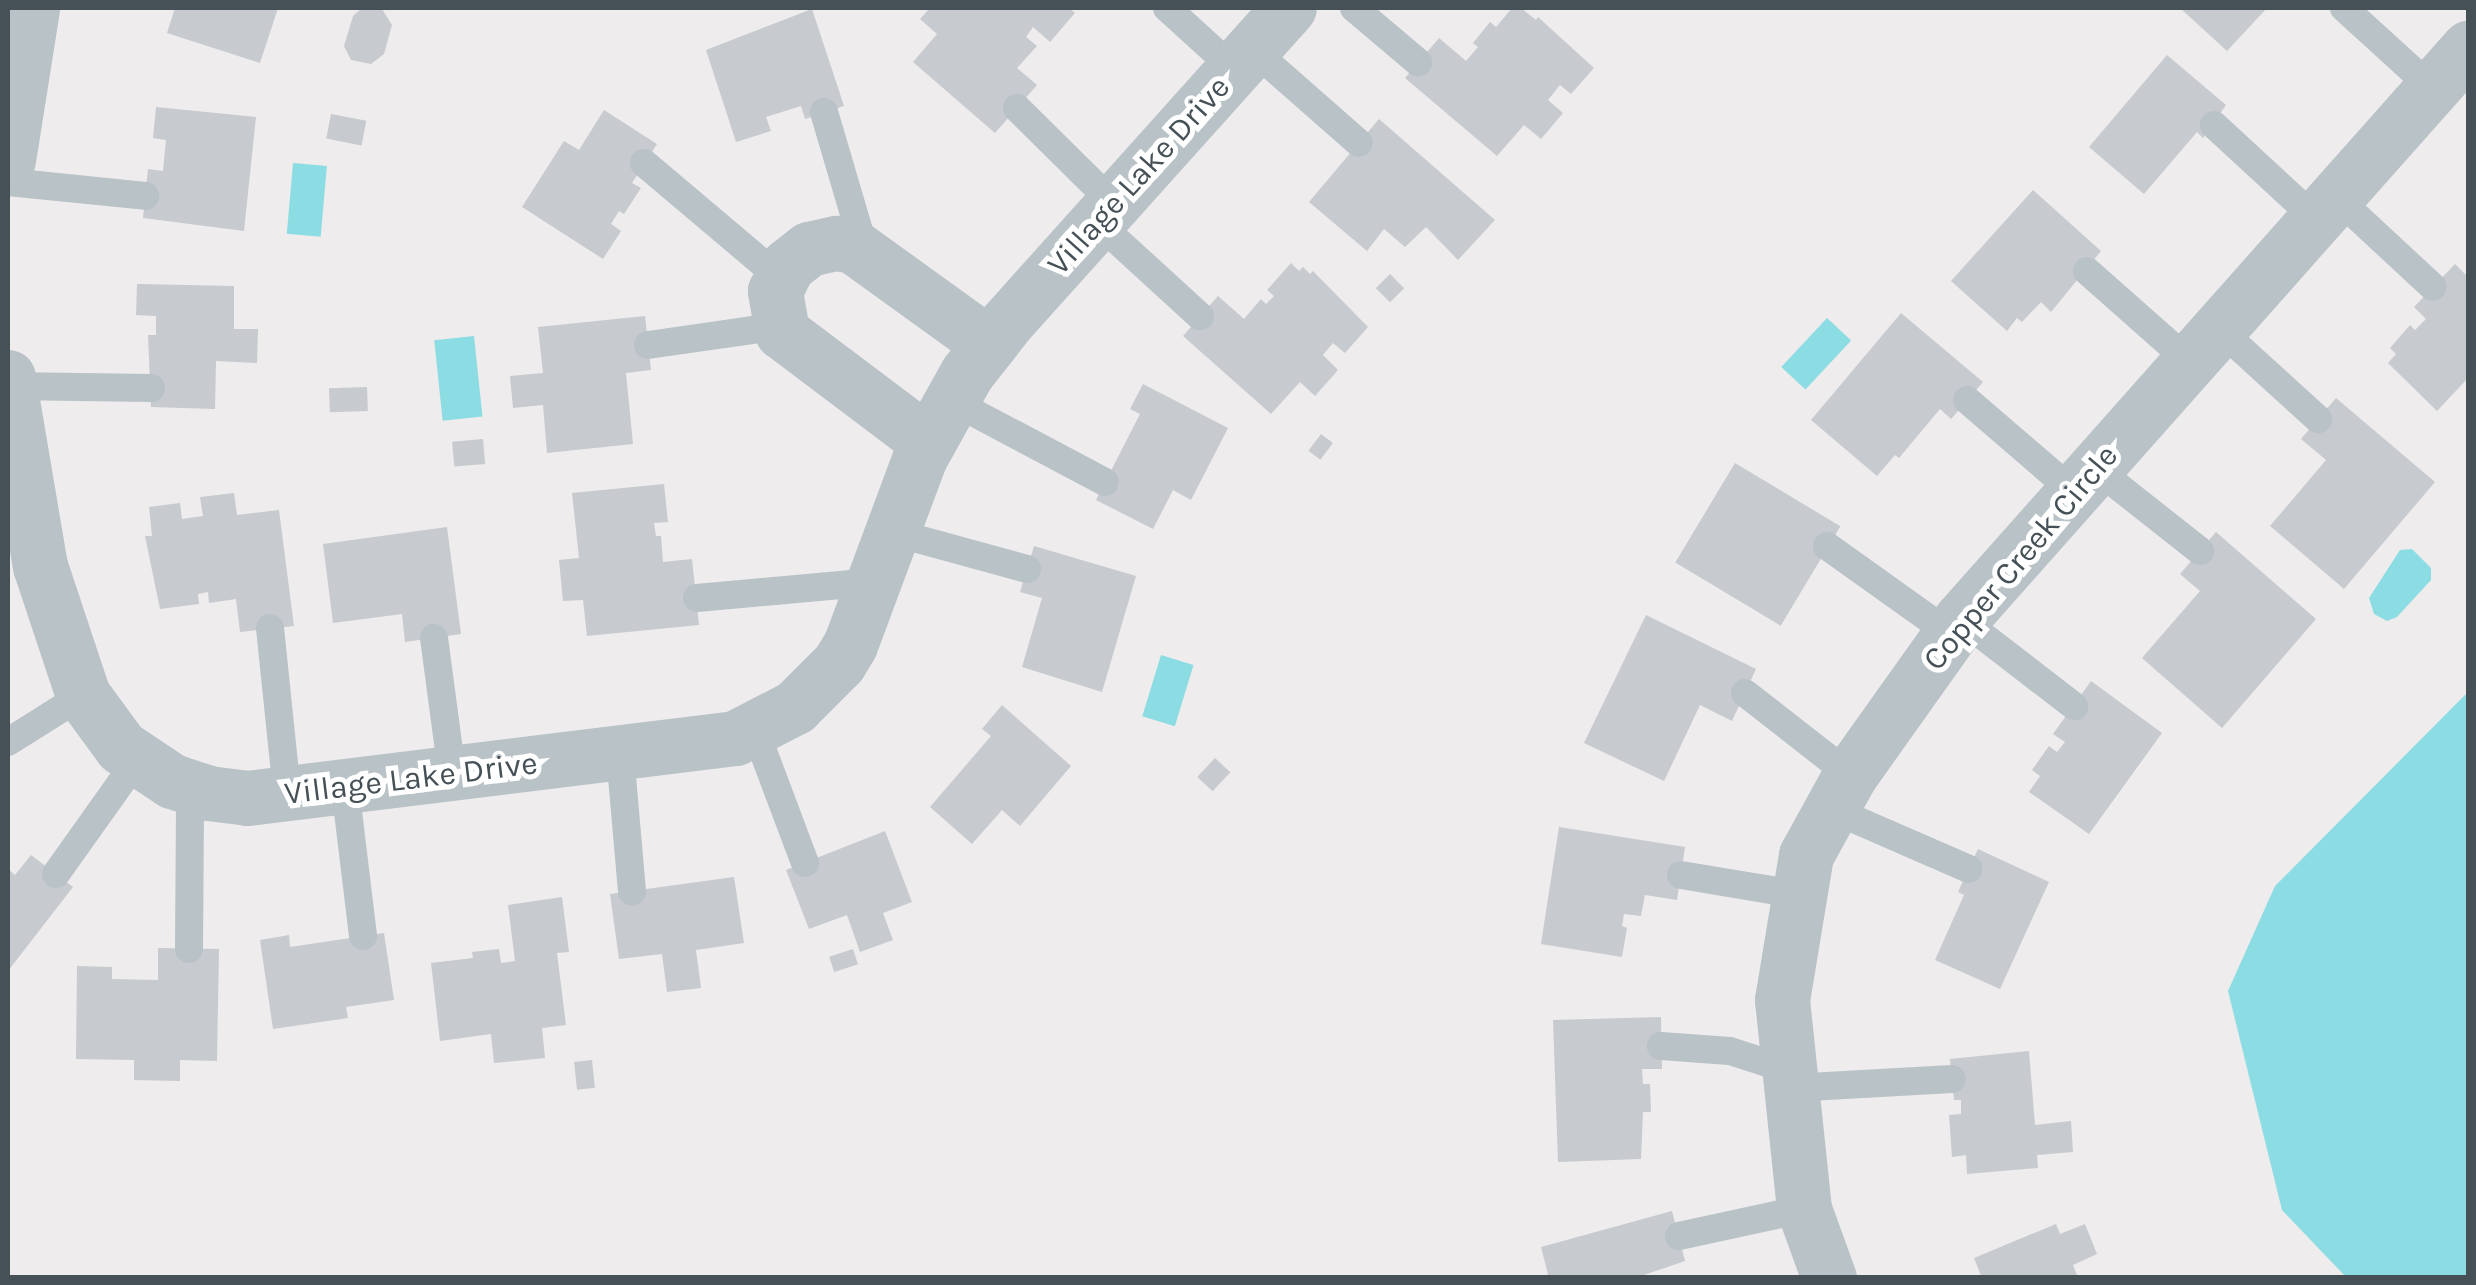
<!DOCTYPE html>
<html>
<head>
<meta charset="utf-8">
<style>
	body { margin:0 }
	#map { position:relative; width:2476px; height:1285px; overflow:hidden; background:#eeecec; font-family:Karla,sans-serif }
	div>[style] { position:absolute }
	.water>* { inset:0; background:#8cdce4; transform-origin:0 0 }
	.building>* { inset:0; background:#c7cace; transform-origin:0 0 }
	.service>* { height:28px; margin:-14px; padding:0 14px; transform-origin:14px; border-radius:14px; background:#b8c2c7 }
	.minor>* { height:55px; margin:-27.5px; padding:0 27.5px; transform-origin:27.5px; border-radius:27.5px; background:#b8c2c7 }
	span { translate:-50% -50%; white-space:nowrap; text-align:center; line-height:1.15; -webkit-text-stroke:10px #fff; paint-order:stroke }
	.street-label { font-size:32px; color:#465157 }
	.frame { position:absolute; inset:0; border:10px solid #465157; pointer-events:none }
</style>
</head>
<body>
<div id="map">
	<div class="water">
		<div style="left:293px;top:163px;width:34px;height:71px;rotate:5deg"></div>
		<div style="left:1827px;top:318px;width:33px;height:67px;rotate:43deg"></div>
		<div style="left:474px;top:336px;width:81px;height:40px;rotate:84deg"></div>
		<div style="clip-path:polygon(2412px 549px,2431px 568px,2431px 580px,2397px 617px,2387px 621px,2374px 614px,2369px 598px,2400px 550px)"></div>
		<div style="left:1161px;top:655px;width:34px;height:64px;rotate:17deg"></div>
		<div style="clip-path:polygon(2468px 692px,2468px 1277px,2346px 1277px,2282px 1210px,2228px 991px,2275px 886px)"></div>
	</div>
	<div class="building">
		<div style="clip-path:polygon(175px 8px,190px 9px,278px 8px,260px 63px,167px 33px)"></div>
		<div style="clip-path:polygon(362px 8px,382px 9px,392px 25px,384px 54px,371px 64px,351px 60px,344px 46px,353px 16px)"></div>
		<div style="clip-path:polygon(930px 8px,1069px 8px,1075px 13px,1050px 42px,1033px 27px,1026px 37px,1037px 46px,1017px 68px,1037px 85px,995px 133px,913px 62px,937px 34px,920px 19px)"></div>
		<div style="clip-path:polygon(1512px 8px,1521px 8px,1536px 20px,1538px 17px,1594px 68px,1571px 94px,1560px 85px,1548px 100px,1563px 113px,1541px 139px,1524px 125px,1497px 156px,1405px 78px,1439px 38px,1466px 61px,1478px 47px,1473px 43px,1490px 22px,1496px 27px)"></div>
		<div style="clip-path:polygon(2180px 8px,2267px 8px,2227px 51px)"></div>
		<div style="clip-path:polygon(812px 9px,844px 106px,805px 119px,801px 106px,766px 117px,771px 131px,736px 142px,706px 50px)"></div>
		<div style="clip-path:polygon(2167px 55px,2226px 105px,2203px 138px,2197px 132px,2144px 194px,2089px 147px)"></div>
		<div style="clip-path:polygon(156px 107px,256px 117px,244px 231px,143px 218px,148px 169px,163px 171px,166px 140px,153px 138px)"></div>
		<div style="clip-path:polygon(604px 110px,657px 144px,632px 183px,641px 188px,624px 214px,619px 211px,611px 224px,621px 231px,603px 259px,522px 207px,564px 141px,579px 150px)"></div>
		<div style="left:331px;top:114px;width:36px;height:25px;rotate:11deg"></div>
		<div style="clip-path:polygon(1379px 119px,1495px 220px,1458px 260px,1426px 227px,1405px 247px,1384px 229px,1367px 251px,1309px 202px)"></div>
		<div style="clip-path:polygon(2033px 190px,2101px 251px,2051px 312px,2041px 302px,2022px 322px,2017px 318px,2007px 331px,1951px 281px)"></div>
		<div style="clip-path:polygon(1291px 263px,1299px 271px,1303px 267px,1310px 274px,1313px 271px,1368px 327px,1345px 353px,1333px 343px,1323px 355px,1338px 370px,1315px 396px,1300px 382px,1271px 414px,1183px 336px,1218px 296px,1244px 319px,1261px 299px,1266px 304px,1274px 296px,1267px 290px)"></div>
		<div style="clip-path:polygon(2455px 264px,2468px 277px,2468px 378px,2437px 411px,2388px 363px,2396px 354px,2390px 348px,2410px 325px,2415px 330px,2426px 319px,2414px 307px)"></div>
		<div style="left:1390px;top:274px;width:20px;height:20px;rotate:45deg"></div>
		<div style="clip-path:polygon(137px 284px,234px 286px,234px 329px,258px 329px,257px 363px,216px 361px,215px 409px,151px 407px,148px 335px,156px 335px,156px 316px,136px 315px)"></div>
		<div style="clip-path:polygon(1901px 313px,1983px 382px,1951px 419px,1940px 409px,1899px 458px,1895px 455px,1877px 476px,1811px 420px)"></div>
		<div style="clip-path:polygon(645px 316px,651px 370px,626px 373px,633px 444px,547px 453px,543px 405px,513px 408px,510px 376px,543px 373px,538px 327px)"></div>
		<div style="clip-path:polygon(1143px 384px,1228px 428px,1191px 500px,1173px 490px,1153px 529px,1096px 500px,1140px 414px,1130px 409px)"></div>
		<div style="left:367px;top:387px;width:24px;height:38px;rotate:88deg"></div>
		<div style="clip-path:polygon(2336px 398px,2435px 482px,2344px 589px,2270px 526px,2326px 460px,2301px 439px)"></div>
		<div style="left:1321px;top:434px;width:15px;height:21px;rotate:37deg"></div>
		<div style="left:483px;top:439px;width:25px;height:31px;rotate:85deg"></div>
		<div style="left:1735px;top:463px;width:123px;height:116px;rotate:31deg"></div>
		<div style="clip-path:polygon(664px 484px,668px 522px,654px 523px,656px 536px,661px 536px,663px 562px,692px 559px,699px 625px,587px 636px,583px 600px,563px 601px,559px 560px,579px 558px,572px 493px)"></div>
		<div style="clip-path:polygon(234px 493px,237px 515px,279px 510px,294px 626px,240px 632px,236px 599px,209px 603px,208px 592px,198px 594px,199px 604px,160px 609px,145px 536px,152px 536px,149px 507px,180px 503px,182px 519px,203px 516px,200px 497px)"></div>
		<div style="clip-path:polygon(447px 527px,461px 634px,405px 642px,402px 614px,333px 623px,323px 544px)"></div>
		<div style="clip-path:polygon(2216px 532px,2316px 619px,2222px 728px,2142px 658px,2200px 591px,2180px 574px)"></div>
		<div style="clip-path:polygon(1034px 546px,1136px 576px,1102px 692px,1022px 667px,1042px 598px,1020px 592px)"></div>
		<div style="clip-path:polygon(1646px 615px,1756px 669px,1732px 721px,1700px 705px,1664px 781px,1584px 743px)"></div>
		<div style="clip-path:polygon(2091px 681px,2162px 733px,2089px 834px,2029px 792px,2040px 776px,2032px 770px,2049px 746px,2057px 752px,2065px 742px,2053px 734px)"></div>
		<div style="clip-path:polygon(1002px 705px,1071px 766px,1020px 826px,1002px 810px,972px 844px,930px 807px,991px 736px,982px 729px)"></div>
		<div style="left:1215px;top:758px;width:21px;height:26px;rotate:43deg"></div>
		<div style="clip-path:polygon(1559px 827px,1685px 847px,1677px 900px,1645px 895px,1641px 916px,1624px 914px,1622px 926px,1627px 928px,1622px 957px,1541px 944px)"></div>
		<div style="clip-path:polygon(885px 831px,912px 902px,883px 913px,893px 940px,860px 952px,847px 915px,809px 929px,786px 870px)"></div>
		<div style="clip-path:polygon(1978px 849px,2049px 882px,2000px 989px,1935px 960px,1964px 895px,1958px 892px)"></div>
		<div style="clip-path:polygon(31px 855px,73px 887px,8px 971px,8px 869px,15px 875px)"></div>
		<div style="clip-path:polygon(734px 877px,744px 943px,696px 950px,701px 988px,667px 992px,662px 954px,619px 959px,610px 894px)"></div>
		<div style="clip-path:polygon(562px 897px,569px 952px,557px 953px,566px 1025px,542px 1028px,545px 1058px,494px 1063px,491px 1034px,440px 1041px,431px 963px,473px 958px,472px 952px,499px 949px,501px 963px,515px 961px,508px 905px)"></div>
		<div style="clip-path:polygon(384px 933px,394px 1000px,346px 1007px,348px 1018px,273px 1029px,260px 940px,289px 935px,290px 947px)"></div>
		<div style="clip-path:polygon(158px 948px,219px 949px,217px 1061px,180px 1060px,180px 1081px,134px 1080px,134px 1060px,76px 1059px,77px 966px,112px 967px,112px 979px,158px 980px)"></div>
		<div style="left:853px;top:949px;width:16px;height:25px;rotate:72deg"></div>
		<div style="clip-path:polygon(1661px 1017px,1662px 1069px,1642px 1069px,1643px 1084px,1650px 1084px,1651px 1112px,1643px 1112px,1641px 1159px,1558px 1162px,1553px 1020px)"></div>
		<div style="clip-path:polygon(2029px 1051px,2035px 1125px,2071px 1121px,2073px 1152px,2037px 1155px,2038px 1168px,1967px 1174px,1966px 1155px,1952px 1157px,1949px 1115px,1961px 1114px,1961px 1100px,1954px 1100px,1950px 1059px)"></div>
		<div style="left:592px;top:1060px;width:28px;height:18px;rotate:84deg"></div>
		<div style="clip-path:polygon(1672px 1211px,1685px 1261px,1635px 1278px,1549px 1278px,1541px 1247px)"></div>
		<div style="clip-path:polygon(2056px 1224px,2060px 1234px,2085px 1224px,2097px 1254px,2073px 1265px,2078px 1278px,1982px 1278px,1974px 1258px)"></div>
	</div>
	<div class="service">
		<div style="left:1167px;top:8px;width:91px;rotate:42.3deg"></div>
		<div style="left:1354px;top:8px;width:84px;rotate:40.2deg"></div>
		<div style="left:2344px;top:8px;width:119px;rotate:42.3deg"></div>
		<div style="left:1252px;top:49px;width:142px;rotate:41.3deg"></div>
		<div style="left:1017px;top:108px;width:138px;rotate:44.7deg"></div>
		<div style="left:824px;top:112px;width:149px;rotate:73.6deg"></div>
		<div style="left:2214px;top:125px;width:139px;rotate:42.7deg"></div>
		<div style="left:644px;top:163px;width:178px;rotate:40.2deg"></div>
		<div style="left:8px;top:182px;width:138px;rotate:5.8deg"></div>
		<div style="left:2336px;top:197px;width:132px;rotate:42.9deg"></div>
		<div style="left:1098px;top:223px;width:138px;rotate:42.4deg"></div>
		<div style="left:2087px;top:271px;width:137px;rotate:41.5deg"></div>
		<div style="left:2219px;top:329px;width:134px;rotate:42.3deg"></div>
		<div style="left:648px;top:345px;width:133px;rotate:-8.2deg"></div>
		<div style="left:8px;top:386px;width:143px;rotate:0.8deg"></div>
		<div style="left:950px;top:400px;width:175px;rotate:27.9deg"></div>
		<div style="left:1967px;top:400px;width:141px;rotate:40.7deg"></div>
		<div style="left:2095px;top:468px;width:134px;rotate:38.3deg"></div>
		<div style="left:892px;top:532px;width:140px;rotate:15.3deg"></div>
		<div style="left:1827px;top:546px;width:153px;rotate:35.5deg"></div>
		<div style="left:697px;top:598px;width:177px;rotate:-5.2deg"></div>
		<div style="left:1961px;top:619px;width:143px;rotate:37.6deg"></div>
		<div style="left:270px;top:628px;width:166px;rotate:84.1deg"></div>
		<div style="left:434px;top:638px;width:136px;rotate:82.4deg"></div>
		<div style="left:1745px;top:693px;width:133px;rotate:38deg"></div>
		<div style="left:755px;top:730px;width:142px;rotate:69.4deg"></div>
		<div style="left:8px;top:742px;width:89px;rotate:-32.1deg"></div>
		<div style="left:620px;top:754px;width:138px;rotate:85deg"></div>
		<div style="left:345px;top:787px;width:150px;rotate:83.1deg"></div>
		<div style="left:1831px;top:809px;width:150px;rotate:23.5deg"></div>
		<div style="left:56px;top:874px;width:140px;rotate:-54.6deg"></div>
		<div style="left:1681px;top:875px;width:121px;rotate:9.5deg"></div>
		<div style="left:189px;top:949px;width:161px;rotate:-89.6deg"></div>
		<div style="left:1661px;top:1046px;width:69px;rotate:4.1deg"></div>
		<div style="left:1730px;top:1051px;width:62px;rotate:17.9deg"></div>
		<div style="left:1791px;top:1088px;width:161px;rotate:-3.2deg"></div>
		<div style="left:1679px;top:1236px;width:128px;rotate:-12.2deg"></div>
	</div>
	<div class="minor">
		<div style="left:8px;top:160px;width:154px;rotate:-81deg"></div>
		<div style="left:8px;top:377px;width:192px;rotate:80.4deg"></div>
		<div style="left:40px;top:566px;width:136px;rotate:71.6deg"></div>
		<div style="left:83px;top:695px;width:64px;rotate:53.8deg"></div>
		<div style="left:121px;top:747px;width:61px;rotate:33.7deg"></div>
		<div style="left:172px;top:781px;width:38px;rotate:18deg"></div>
		<div style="left:208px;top:793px;width:39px;rotate:7deg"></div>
		<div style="left:247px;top:798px;width:492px;rotate:-7deg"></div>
		<div style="left:735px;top:738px;width:68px;rotate:-27.3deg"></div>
		<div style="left:795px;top:707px;width:62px;rotate:-45deg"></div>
		<div style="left:839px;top:663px;width:21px;rotate:-59deg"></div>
		<div style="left:850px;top:645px;width:201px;rotate:-69.6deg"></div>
		<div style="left:920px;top:457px;width:96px;rotate:-60.8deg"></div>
		<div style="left:967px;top:373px;width:65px;rotate:-51.9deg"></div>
		<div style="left:1007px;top:322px;width:422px;rotate:-48.1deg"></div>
		<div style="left:928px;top:442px;width:183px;rotate:-143deg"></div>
		<div style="left:782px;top:332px;width:42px;rotate:-99.7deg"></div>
		<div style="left:775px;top:291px;width:28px;rotate:-64deg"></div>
		<div style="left:787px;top:266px;width:28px;rotate:-38deg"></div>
		<div style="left:809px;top:249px;width:28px;rotate:-13deg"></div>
		<div style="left:836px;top:243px;width:17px;rotate:10deg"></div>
		<div style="left:853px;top:246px;width:168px;rotate:35.8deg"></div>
		<div style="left:1829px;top:1278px;width:73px;rotate:-109.9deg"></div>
		<div style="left:1804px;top:1209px;width:210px;rotate:-96deg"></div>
		<div style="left:1782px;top:1000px;width:147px;rotate:-80.6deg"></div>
		<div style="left:1806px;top:855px;width:91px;rotate:-61.2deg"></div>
		<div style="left:1850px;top:775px;width:191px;rotate:-54.6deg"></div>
		<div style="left:1961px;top:619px;width:764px;rotate:-48.4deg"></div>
	</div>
	<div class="street-label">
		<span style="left:1139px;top:176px;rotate:-48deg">Village Lake Drive</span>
		<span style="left:2021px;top:558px;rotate:-50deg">Copper Creek Circle</span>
		<span style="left:411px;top:779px;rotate:-7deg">Village Lake Drive</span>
	</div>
	<div class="frame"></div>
</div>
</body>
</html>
